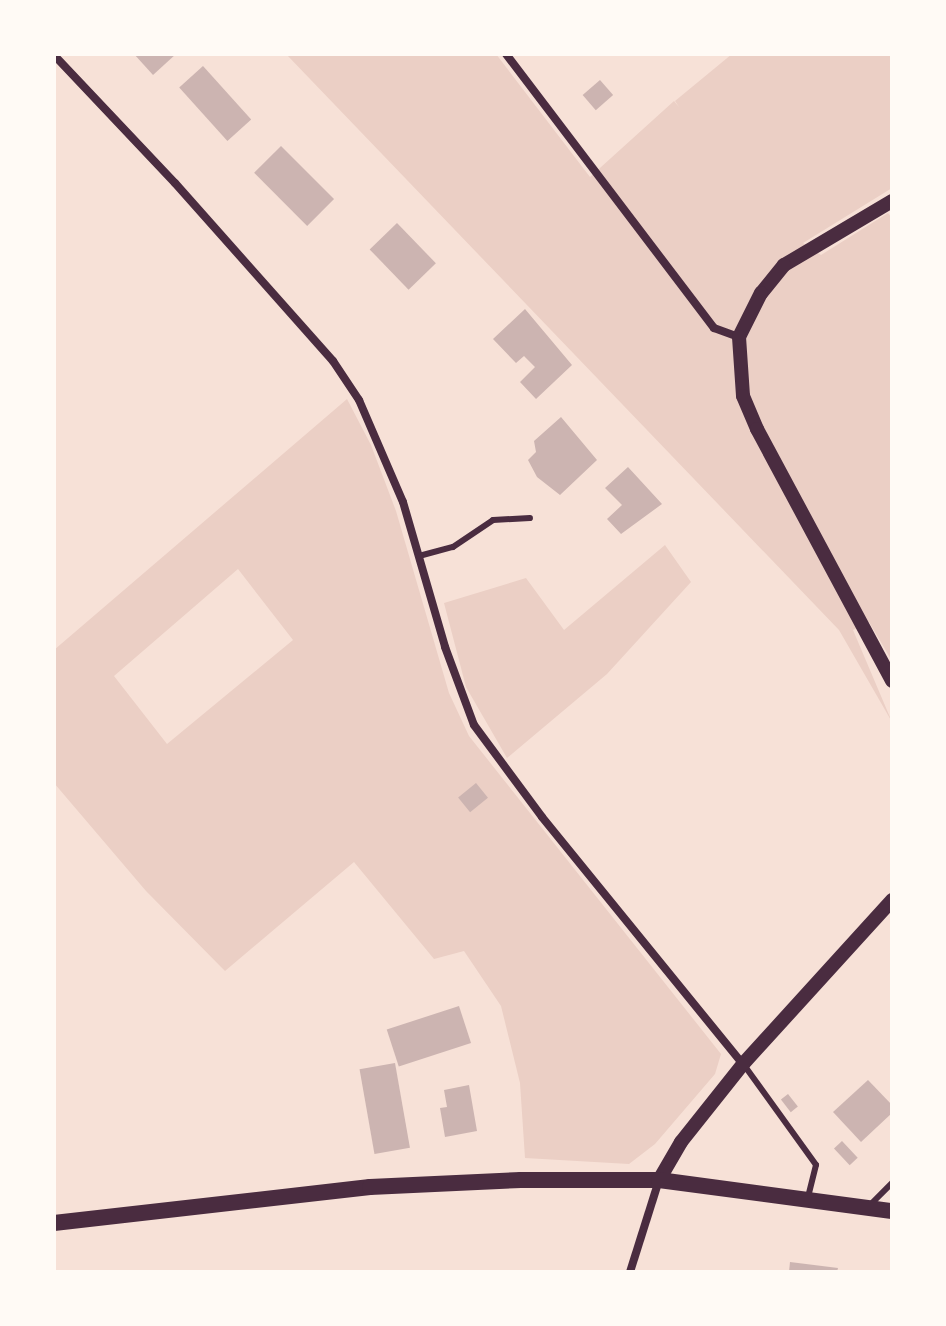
<!DOCTYPE html>
<html>
<head>
<meta charset="utf-8">
<style>
	body { margin:0 }
	#map { position:relative; width:946px; height:1326px; overflow:hidden; background:#f7e1d7; font-family:Inter,sans-serif }
	div>[style] { position:absolute }
	.green>* { inset:0; background:#ebcfc5 }
	.building>* { inset:0; background:#ccb4b1; transform-origin:0 0 }
	.service>* { height:6px; margin:-3px; padding:0 3px; transform-origin:3px; border-radius:3px; background:#4a2c40 }
	.minor>* { height:8px; margin:-4px; padding:0 4px; transform-origin:4px; border-radius:4px; background:#4a2c40 }
	.tertiary>* { height:14px; margin:-7px; padding:0 7px; transform-origin:7px; border-radius:7px; background:#4a2c40 }
	.secondary>* { height:16px; margin:-8px; padding:0 8px; transform-origin:8px; border-radius:8px; background:#4a2c40 }
	span { translate:-50% -50%; white-space:nowrap; text-align:center; line-height:1.15; -webkit-text-stroke:6px #fffaf5; paint-order:stroke }
	.frame { position:absolute; inset:0; border:56px solid #fffaf5; pointer-events:none }
</style>
</head>
<body>
<div id="map">
	<div class="green">
		<div style="clip-path:polygon(286px 54px,496px 54px,590px 177px,674px 101px,679px 107px,675px 101px,732px 54px,892px 54px,892px 188px,803px 243px,821px 255px,888px 213px,892px 218px,892px 661px,869px 622px,853px 630px,892px 722px,839px 630px)"></div>
		<div style="clip-path:polygon(evenodd,347px 399px,371px 445px,396px 511px,449px 693px,469px 736px,721px 1054px,715px 1074px,655px 1144px,629px 1164px,525px 1158px,520px 1083px,501px 1006px,464px 951px,434px 959px,354px 862px,225px 971px,146px 891px,54px 783px,54px 650px,347px 399px,238px 569px,293px 640px,167px 744px,114px 676px,238px 569px)"></div>
		<div style="clip-path:polygon(665px 545px,691px 582px,607px 674px,507px 758px,466px 687px,444px 603px,526px 578px,564px 630px)"></div>
	</div>
	<div class="building">
		<div style="clip-path:polygon(134px 54px,176px 54px,153px 75px)"></div>
		<div style="left:203px;top:66px;width:72px;height:32px;rotate:48deg"></div>
		<div style="left:600px;top:80px;width:20px;height:23px;rotate:49deg"></div>
		<div style="left:281px;top:146px;width:75px;height:38px;rotate:45deg"></div>
		<div style="left:397px;top:223px;width:56px;height:38px;rotate:46deg"></div>
		<div style="clip-path:polygon(525px 309px,572px 365px,536px 399px,520px 382px,535px 367px,524px 356px,516px 363px,493px 339px)"></div>
		<div style="clip-path:polygon(561px 417px,597px 460px,560px 495px,537px 477px,528px 460px,536px 452px,534px 441px)"></div>
		<div style="clip-path:polygon(628px 467px,662px 504px,621px 534px,607px 519px,622px 505px,605px 488px)"></div>
		<div style="left:476px;top:783px;width:19px;height:23px;rotate:51deg"></div>
		<div style="left:459px;top:1006px;width:39px;height:76px;rotate:72deg"></div>
		<div style="left:395px;top:1063px;width:86px;height:36px;rotate:80deg"></div>
		<div style="clip-path:polygon(868px 1080px,892px 1105px,892px 1113px,861px 1142px,833px 1112px)"></div>
		<div style="clip-path:polygon(469px 1085px,477px 1131px,445px 1137px,440px 1108px,447px 1107px,444px 1090px)"></div>
		<div style="left:788px;top:1094px;width:16px;height:9px;rotate:52deg"></div>
		<div style="left:842px;top:1141px;width:23px;height:11px;rotate:47deg"></div>
		<div style="clip-path:polygon(790px 1262px,838px 1268px,837px 1272px,789px 1272px)"></div>
	</div>
	<div class="service">
		<div style="left:419px;top:556px;width:35px;rotate:-15deg"></div>
		<div style="left:453px;top:547px;width:48px;rotate:-34deg"></div>
		<div style="left:493px;top:520px;width:37px;rotate:-3deg"></div>
		<div style="left:744px;top:1065px;width:123px;rotate:54.2deg"></div>
		<div style="left:816px;top:1165px;width:33px;rotate:104deg"></div>
		<div style="left:869px;top:1206px;width:33px;rotate:-45deg"></div>
	</div>
	<div class="minor">
		<div style="left:506px;top:54px;width:344px;rotate:52.8deg"></div>
		<div style="left:714px;top:328px;width:27px;rotate:20deg"></div>
		<div style="left:54px;top:55px;width:176px;rotate:46.6deg"></div>
		<div style="left:175px;top:183px;width:238px;rotate:48.4deg"></div>
		<div style="left:333px;top:361px;width:47px;rotate:56.3deg"></div>
		<div style="left:359px;top:400px;width:111px;rotate:66.7deg"></div>
		<div style="left:403px;top:502px;width:151px;rotate:73.8deg"></div>
		<div style="left:445px;top:647px;width:83px;rotate:69.6deg"></div>
		<div style="left:474px;top:725px;width:114px;rotate:53.5deg"></div>
		<div style="left:542px;top:817px;width:318px;rotate:50.9deg"></div>
		<div style="left:630px;top:1272px;width:96px;rotate:-72.5deg"></div>
	</div>
	<div class="tertiary">
		<div style="left:892px;top:201px;width:126px;rotate:149.3deg"></div>
		<div style="left:784px;top:265px;width:36px;rotate:129deg"></div>
		<div style="left:761px;top:293px;width:49px;rotate:116.6deg"></div>
		<div style="left:739px;top:337px;width:59px;rotate:86.1deg"></div>
		<div style="left:743px;top:396px;width:36px;rotate:67deg"></div>
		<div style="left:757px;top:429px;width:286px;rotate:61.8deg"></div>
		<div style="left:659px;top:1180px;width:44px;rotate:-59.9deg"></div>
		<div style="left:681px;top:1142px;width:100px;rotate:-51.5deg"></div>
		<div style="left:743px;top:1064px;width:222px;rotate:-47.7deg"></div>
	</div>
	<div class="secondary">
		<div style="left:54px;top:1223px;width:318px;rotate:-6.5deg"></div>
		<div style="left:370px;top:1187px;width:151px;rotate:-2.7deg"></div>
		<div style="left:521px;top:1180px;width:138px"></div>
		<div style="left:659px;top:1180px;width:235px;rotate:7.6deg"></div>
	</div>
	<div class="frame"></div>
</div>
</body>
</html>
